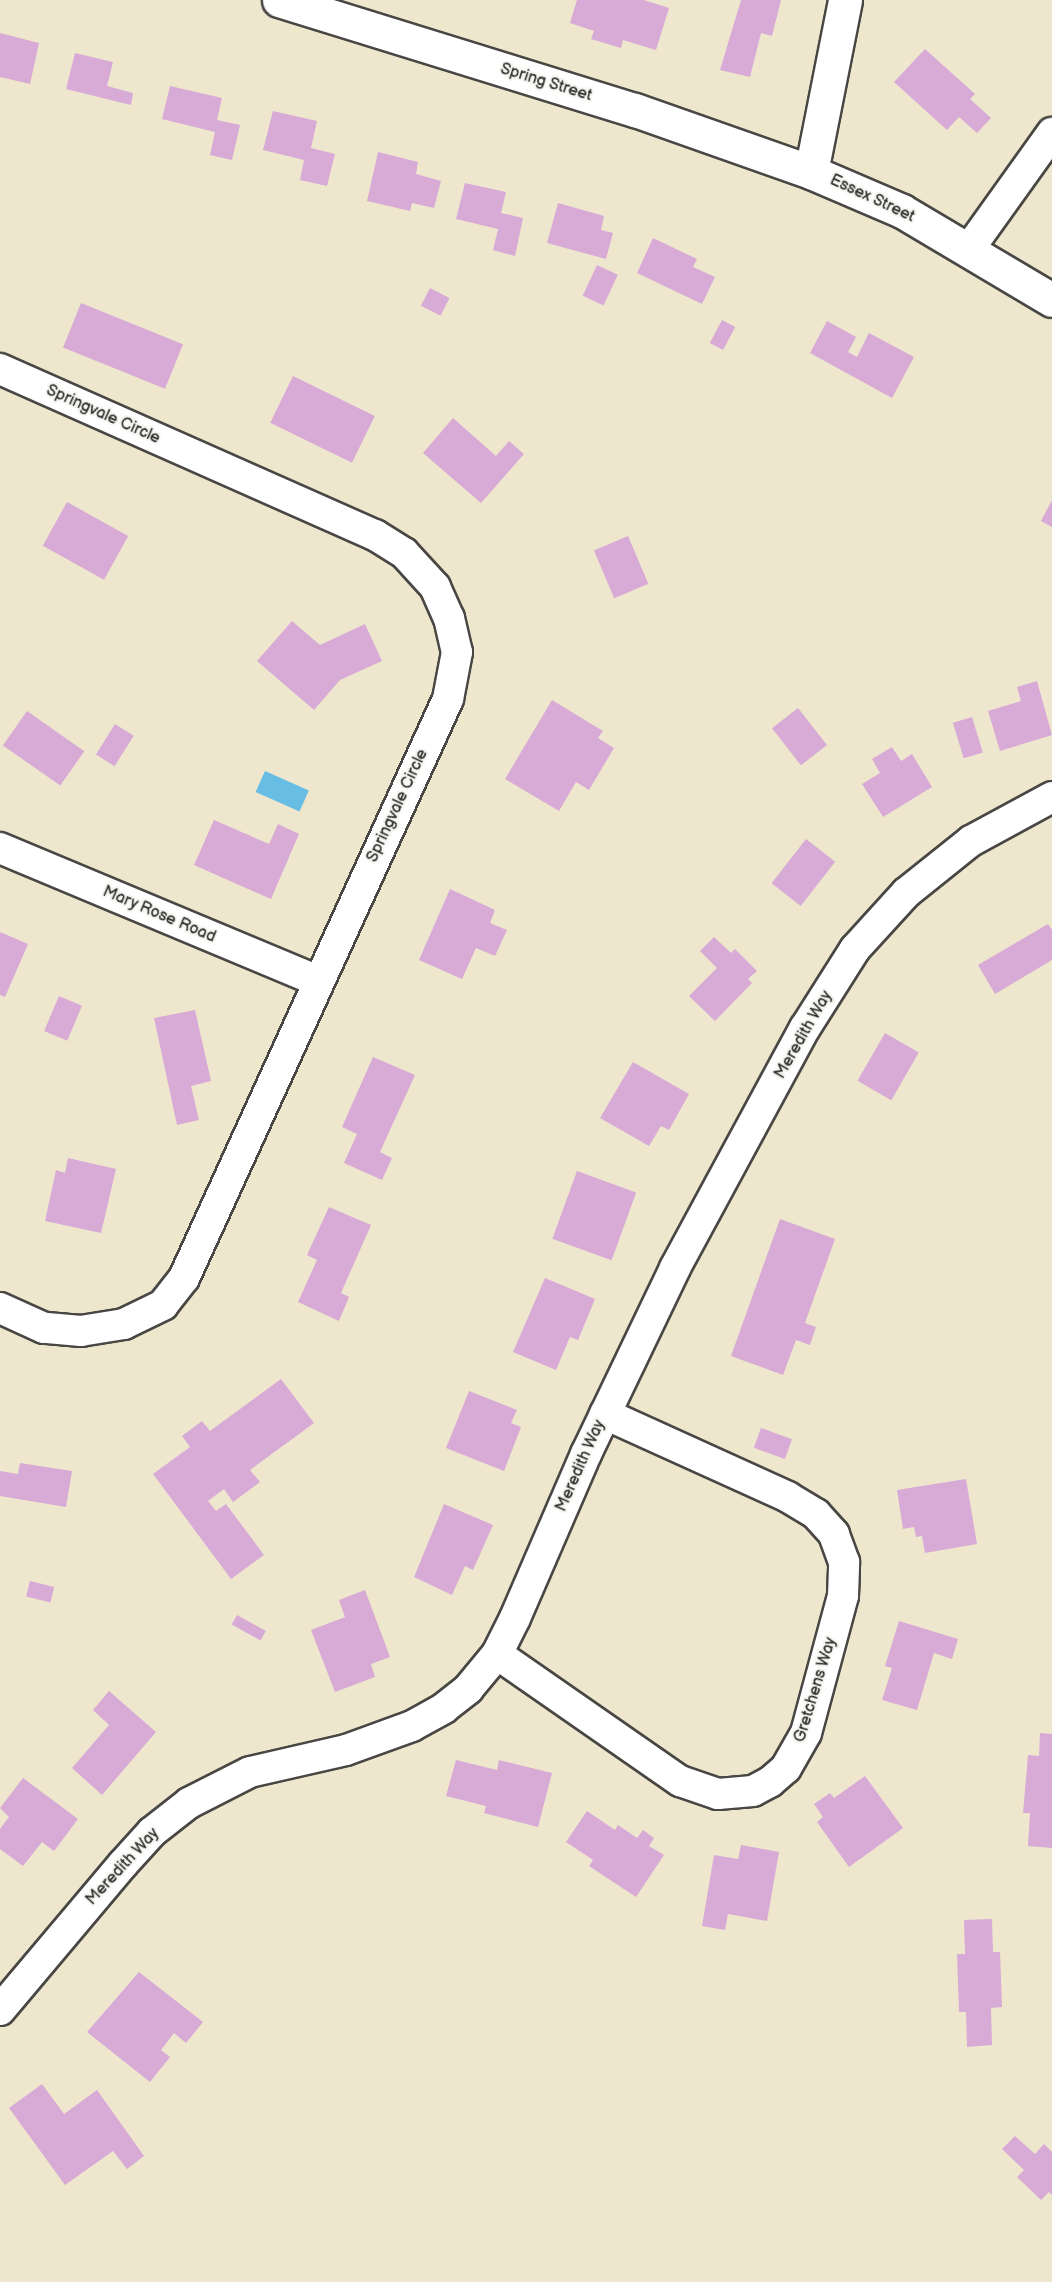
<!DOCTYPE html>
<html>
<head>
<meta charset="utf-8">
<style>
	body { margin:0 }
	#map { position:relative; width:1052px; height:2282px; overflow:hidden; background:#efe6ce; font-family:"Balsamiq Sans",sans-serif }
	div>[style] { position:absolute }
	.water>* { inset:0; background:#67bde3; transform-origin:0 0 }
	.building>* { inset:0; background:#d7abd6; transform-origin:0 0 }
	.roads { filter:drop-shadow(2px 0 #484743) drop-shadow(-2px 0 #484743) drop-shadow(0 2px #484743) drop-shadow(0 -2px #484743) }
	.street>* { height:30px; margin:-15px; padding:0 15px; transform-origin:15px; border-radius:15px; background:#fff }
	.secondary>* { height:33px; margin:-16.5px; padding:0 16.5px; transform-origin:16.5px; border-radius:16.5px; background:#fff }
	span { translate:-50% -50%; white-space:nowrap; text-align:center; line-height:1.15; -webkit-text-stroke:4.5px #f6f6f2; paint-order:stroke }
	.street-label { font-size:16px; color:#2b2b2b }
</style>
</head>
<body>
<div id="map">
	<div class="water">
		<div style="left:265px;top:771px;width:48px;height:23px;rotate:24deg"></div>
	</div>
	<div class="building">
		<div style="clip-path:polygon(577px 0,644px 0,669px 8px,656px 50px,623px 40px,621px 48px,591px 39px,594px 31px,570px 23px)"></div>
		<div style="clip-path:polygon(741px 0,781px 0,772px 36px,761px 33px,750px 77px,720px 70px)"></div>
		<div style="clip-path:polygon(0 33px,39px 43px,30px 84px,0 77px)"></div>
		<div style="clip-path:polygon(925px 49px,975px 94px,970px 99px,991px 118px,977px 133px,959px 117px,947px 130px,894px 82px)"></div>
		<div style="clip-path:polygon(75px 53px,113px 62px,107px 86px,133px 93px,131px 105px,66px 89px)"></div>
		<div style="clip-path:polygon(170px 86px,222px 98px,217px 120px,240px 125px,232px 160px,210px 155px,215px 132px,162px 119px)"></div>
		<div style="clip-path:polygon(273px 111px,317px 121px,311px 148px,335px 154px,327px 186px,300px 180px,304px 160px,263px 150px)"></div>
		<div style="clip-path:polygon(378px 152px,418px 162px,416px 174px,441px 181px,434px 208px,412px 203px,410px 211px,367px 201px)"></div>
		<div style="clip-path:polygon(465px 183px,506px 192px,501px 213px,523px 218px,515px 256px,493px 250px,498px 229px,456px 219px)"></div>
		<div style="clip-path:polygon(558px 203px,604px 216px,601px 230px,613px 233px,606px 259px,547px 243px)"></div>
		<div style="clip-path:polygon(653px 238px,697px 259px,693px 267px,715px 277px,702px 304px,637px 273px)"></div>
		<div style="left:597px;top:265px;width:23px;height:34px;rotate:25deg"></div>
		<div style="left:430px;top:288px;width:22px;height:20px;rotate:27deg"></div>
		<div style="left:81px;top:303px;width:110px;height:48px;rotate:22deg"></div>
		<div style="left:722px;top:320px;width:15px;height:26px;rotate:28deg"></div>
		<div style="clip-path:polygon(827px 321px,856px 337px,848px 352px,857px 357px,869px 333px,914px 357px,892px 398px,810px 353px)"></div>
		<div style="left:293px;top:376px;width:91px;height:52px;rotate:26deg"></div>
		<div style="clip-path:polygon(453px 418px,496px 456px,509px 441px,524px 454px,481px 503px,423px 453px)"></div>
		<div style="clip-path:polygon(1052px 500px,1052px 527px,1041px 521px)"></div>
		<div style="left:67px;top:502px;width:70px;height:50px;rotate:29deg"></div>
		<div style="left:628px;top:536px;width:52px;height:37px;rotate:67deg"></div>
		<div style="clip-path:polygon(292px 621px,320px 645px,365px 624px,382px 661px,340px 680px,314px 710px,257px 661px)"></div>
		<div style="clip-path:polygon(1037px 681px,1052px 735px,1000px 751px,988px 711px,1021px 701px,1017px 687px)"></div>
		<div style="clip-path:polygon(552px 700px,603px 731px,598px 738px,614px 748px,589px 790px,576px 782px,559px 811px,505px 779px)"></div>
		<div style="left:798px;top:708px;width:47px;height:33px;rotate:52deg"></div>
		<div style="left:27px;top:711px;width:70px;height:42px;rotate:35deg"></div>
		<div style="left:972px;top:717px;width:37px;height:20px;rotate:73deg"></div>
		<div style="left:115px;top:724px;width:22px;height:36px;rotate:32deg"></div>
		<div style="clip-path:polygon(892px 747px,901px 761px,912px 754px,932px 787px,883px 817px,862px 784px,880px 773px,872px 759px)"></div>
		<div style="clip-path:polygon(214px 820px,269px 844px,278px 824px,299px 834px,271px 899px,194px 865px)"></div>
		<div style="left:806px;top:839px;width:37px;height:56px;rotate:38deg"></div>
		<div style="clip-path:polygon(450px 889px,495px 910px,490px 923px,507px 930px,495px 956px,476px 948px,462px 979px,419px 960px)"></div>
		<div style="clip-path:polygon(1048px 924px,1052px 930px,1052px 960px,995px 994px,978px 965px)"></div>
		<div style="clip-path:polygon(0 932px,28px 944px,5px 997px,0 995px)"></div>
		<div style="clip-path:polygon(714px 937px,731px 953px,735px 949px,757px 971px,748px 979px,752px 983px,715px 1021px,689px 996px,717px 968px,700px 951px)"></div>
		<div style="left:59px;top:996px;width:25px;height:38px;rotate:23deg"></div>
		<div style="clip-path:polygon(195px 1010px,211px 1081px,191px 1086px,199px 1120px,177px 1125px,154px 1018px)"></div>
		<div style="left:885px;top:1033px;width:39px;height:55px;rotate:30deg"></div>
		<div style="clip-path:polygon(373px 1057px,415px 1075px,380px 1152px,392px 1158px,382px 1180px,344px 1163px,357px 1134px,342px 1127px)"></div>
		<div style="clip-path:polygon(633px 1062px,689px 1094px,669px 1130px,661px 1126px,649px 1146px,600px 1118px)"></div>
		<div style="clip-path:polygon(68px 1158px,116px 1169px,101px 1233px,45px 1221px,56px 1170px,65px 1173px)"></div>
		<div style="left:577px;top:1171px;width:63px;height:72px;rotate:20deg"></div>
		<div style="clip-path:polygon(329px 1207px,371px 1225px,341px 1293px,349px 1297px,339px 1321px,298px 1302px,317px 1260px,307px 1255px)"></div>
		<div style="clip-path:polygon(780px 1219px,835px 1239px,805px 1323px,816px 1327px,810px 1345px,796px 1340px,783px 1375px,731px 1356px)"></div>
		<div style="clip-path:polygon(545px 1278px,595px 1299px,578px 1340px,570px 1337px,556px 1370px,513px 1352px)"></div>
		<div style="clip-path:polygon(281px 1379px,314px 1423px,250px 1470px,260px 1482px,233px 1502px,224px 1489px,208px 1501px,216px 1511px,226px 1504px,264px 1555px,231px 1579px,153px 1474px,190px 1447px,182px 1436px,202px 1421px,210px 1431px)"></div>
		<div style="clip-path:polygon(469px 1391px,517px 1410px,511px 1423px,521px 1427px,504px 1471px,446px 1448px)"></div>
		<div style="left:761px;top:1428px;width:33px;height:21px;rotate:20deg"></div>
		<div style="clip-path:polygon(20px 1463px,72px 1471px,66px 1507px,0 1496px,0 1471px,18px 1474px)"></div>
		<div style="clip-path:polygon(966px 1479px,977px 1544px,925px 1553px,922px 1536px,916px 1537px,914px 1527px,903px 1529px,897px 1490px)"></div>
		<div style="clip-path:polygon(444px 1504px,493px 1525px,473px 1570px,465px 1566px,452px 1595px,414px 1577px)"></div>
		<div style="left:30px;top:1581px;width:25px;height:16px;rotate:14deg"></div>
		<div style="clip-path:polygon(365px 1590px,390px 1657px,371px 1664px,375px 1677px,335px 1692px,311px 1630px,345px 1617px,339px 1600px)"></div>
		<div style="left:237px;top:1615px;width:33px;height:11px;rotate:29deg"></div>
		<div style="clip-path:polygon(899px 1621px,958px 1639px,952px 1659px,934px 1653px,917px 1710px,882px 1700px,892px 1668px,885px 1666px)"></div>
		<div style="clip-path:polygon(109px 1691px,156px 1732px,102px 1795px,72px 1768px,109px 1725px,93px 1710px)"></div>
		<div style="clip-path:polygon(1040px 1733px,1052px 1734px,1052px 1848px,1028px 1846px,1030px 1813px,1023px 1813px,1028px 1755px,1039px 1756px)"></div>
		<div style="clip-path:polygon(456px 1760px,497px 1770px,499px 1760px,552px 1773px,538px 1827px,484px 1813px,486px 1806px,446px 1796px)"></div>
		<div style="clip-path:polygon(865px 1776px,903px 1828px,849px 1867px,817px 1822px,823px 1817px,814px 1804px,830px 1793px,834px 1798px)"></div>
		<div style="clip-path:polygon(23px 1778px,78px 1819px,54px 1851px,42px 1842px,23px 1866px,0 1849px,0 1829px,9px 1817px,0 1808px)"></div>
		<div style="clip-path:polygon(587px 1811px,615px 1830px,618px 1825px,637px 1838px,643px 1830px,654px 1838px,649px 1846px,664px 1855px,636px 1897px,589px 1866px,593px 1860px,566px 1842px)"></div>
		<div style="clip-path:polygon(741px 1845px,779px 1852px,767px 1921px,728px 1914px,725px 1930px,702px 1926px,714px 1855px,738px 1859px)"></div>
		<div style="clip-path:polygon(992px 1919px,993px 1952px,1000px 1952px,1002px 2007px,991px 2008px,992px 2045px,967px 2047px,966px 2012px,959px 2012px,957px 1954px,965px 1954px,964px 1920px)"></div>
		<div style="clip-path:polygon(139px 1972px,203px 2022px,186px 2043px,174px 2033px,161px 2050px,170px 2057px,150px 2082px,87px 2032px)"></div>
		<div style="clip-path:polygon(42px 2084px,64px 2114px,97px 2090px,144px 2156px,127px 2169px,113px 2151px,65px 2185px,9px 2108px)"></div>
		<div style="clip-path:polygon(1015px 2136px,1035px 2154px,1044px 2144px,1052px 2152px,1052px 2195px,1049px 2192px,1041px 2200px,1017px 2177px,1024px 2170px,1002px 2149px)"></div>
	</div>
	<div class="roads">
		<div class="street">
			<div style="left:969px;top:249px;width:143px;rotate:-54.4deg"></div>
			<div style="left:0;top:369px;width:410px;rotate:23.9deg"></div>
			<div style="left:375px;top:535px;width:34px;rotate:32deg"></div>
			<div style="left:404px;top:553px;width:46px;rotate:47.6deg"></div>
			<div style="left:435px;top:587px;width:34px;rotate:66deg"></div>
			<div style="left:449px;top:618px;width:35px;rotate:77deg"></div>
			<div style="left:457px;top:652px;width:48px;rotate:100.8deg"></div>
			<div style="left:448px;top:699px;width:636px;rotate:114.51deg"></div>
			<div style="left:184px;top:1278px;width:34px;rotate:128deg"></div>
			<div style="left:163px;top:1305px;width:43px;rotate:154deg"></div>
			<div style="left:124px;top:1324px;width:44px;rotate:170.8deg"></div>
			<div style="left:81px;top:1331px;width:37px;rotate:-175deg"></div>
			<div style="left:44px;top:1328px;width:48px;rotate:-155.6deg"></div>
			<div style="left:0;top:848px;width:345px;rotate:22.7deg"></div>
			<div style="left:497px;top:1654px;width:223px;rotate:34.8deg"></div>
			<div style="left:680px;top:1781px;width:40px;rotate:18.9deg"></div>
			<div style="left:718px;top:1794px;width:35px;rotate:-5deg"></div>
			<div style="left:753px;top:1791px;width:19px;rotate:-28deg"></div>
			<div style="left:770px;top:1782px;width:21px;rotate:-41deg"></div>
			<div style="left:786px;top:1768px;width:40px;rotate:-60.3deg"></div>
			<div style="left:806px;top:1733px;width:142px;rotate:-74.9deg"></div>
			<div style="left:843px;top:1596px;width:34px;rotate:-88deg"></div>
			<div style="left:844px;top:1562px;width:30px;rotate:-110deg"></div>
			<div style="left:834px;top:1534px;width:27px;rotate:-132deg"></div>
			<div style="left:816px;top:1514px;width:33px;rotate:-149deg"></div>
			<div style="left:788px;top:1497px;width:201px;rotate:-155.6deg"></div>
			<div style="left:0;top:2010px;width:191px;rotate:-49.9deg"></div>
			<div style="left:123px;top:1864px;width:43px;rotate:-47.8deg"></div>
			<div style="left:152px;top:1832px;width:47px;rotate:-38.1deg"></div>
			<div style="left:189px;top:1803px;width:68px;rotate:-26.9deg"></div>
			<div style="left:250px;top:1772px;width:98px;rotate:-12.9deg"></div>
			<div style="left:346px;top:1750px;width:70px;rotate:-20deg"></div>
			<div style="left:412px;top:1726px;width:37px;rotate:-29deg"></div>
			<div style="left:444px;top:1708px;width:31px;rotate:-38deg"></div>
			<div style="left:468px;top:1689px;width:45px;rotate:-50.4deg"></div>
			<div style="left:497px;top:1654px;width:40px;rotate:-63.4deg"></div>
			<div style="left:515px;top:1618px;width:179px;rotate:-66.6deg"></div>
			<div style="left:586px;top:1454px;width:206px;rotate:-64.4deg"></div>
			<div style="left:675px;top:1268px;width:273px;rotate:-61.6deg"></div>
			<div style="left:805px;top:1028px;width:93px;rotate:-57.7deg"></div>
			<div style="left:855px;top:949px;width:76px;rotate:-47.7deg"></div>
			<div style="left:906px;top:893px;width:83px;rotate:-38.7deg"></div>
			<div style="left:971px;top:841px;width:92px;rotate:-28.5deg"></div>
		</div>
		<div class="secondary">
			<div style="left:279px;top:0;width:373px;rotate:17.2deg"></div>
			<div style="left:635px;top:110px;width:187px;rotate:19.4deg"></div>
			<div style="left:811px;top:172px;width:99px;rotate:23.2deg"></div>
			<div style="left:902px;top:211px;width:174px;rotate:30.7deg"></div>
			<div style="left:811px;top:172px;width:175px;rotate:-78.8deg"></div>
		</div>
	</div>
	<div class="street-label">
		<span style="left:546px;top:83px;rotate:17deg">Spring Street</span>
		<span style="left:872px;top:199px;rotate:25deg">Essex Street</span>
		<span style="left:103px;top:415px;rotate:24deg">Springvale Circle</span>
		<span style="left:398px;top:806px;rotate:-65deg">Springvale Circle</span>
		<span style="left:159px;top:915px;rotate:23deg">Mary Rose Road</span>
		<span style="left:804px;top:1035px;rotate:-60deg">Meredith Way</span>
		<span style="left:581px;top:1466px;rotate:-66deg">Meredith Way</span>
		<span style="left:816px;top:1690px;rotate:-73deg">Gretchens Way</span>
		<span style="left:123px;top:1867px;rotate:-47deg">Meredith Way</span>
	</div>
</div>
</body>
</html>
